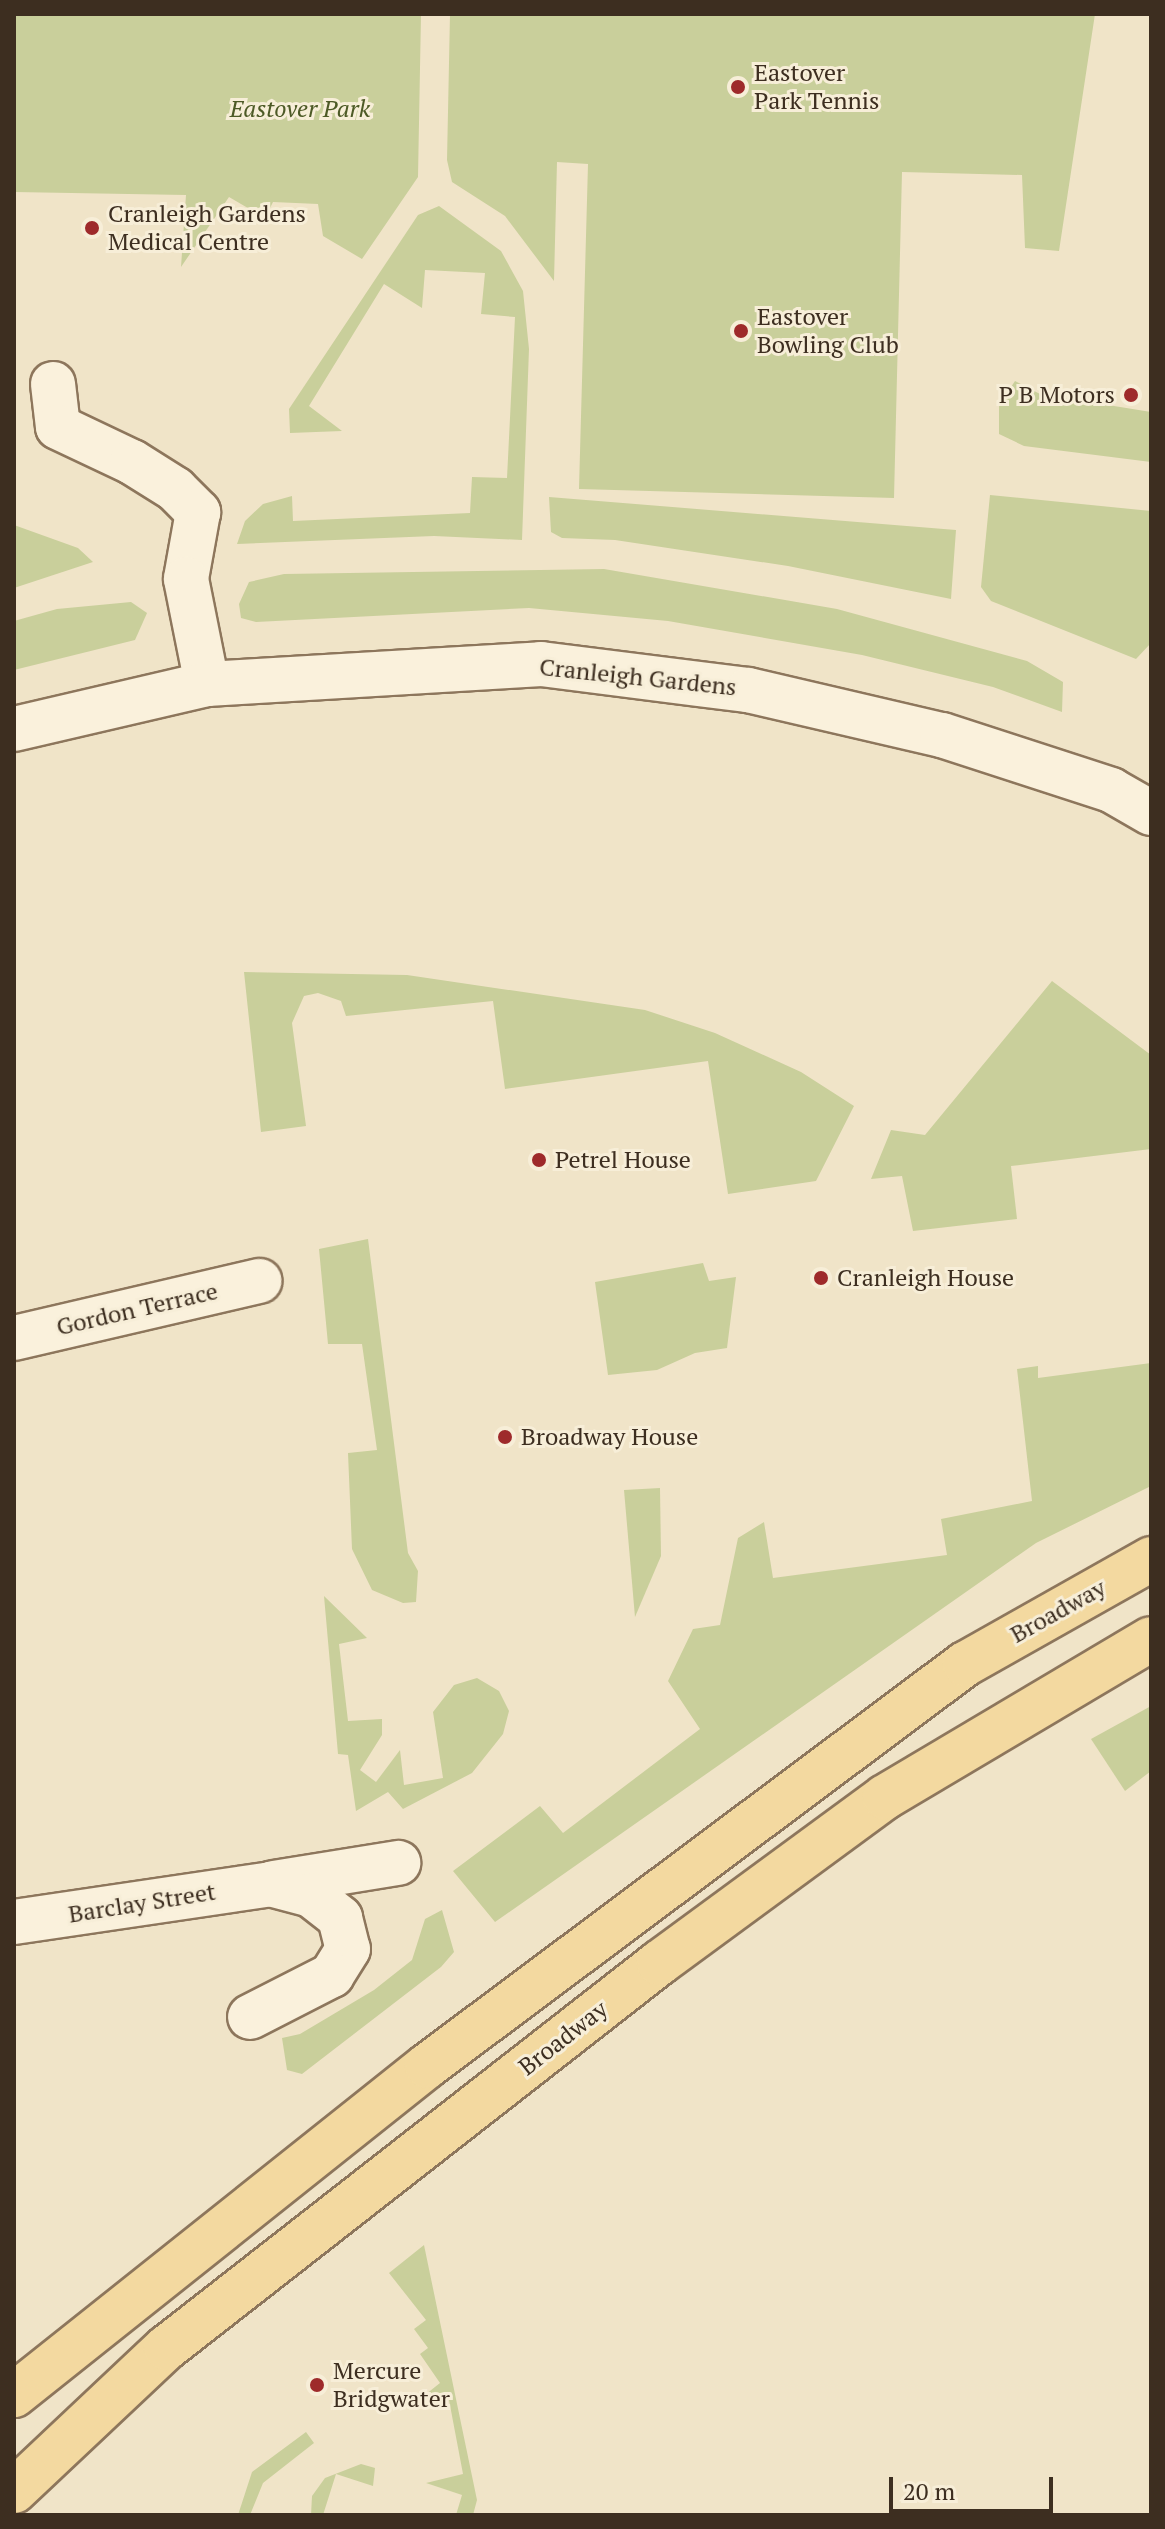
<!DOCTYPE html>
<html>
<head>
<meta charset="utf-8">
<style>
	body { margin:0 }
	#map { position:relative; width:1165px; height:2529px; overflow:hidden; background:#f0e4c8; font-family:"PT Serif",serif }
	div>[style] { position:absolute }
	.green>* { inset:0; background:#c9cf9b }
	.roads { filter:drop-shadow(2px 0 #8d765c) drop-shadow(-2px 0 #8d765c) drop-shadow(0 2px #8d765c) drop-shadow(0 -2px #8d765c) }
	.minor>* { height:44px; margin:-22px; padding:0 22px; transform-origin:22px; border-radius:22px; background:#faf1dc }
	.primary>* { height:44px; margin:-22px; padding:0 22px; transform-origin:22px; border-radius:22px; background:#f3d9a0 }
	.dots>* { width:22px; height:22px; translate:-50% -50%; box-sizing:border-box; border:4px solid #f7eed8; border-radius:50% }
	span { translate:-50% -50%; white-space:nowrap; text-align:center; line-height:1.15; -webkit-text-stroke:6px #f7eed8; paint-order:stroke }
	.poi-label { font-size:24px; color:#3d2e20 }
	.left { translate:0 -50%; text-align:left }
	.right { translate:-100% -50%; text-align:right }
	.park-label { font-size:24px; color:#4d5a26; font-style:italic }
	.street-label { font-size:24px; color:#3d2e20 }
	.frame { position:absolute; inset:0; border:16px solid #3d2e20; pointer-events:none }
	.scale { position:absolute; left:889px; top:2477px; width:164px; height:36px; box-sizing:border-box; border:4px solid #3d2e20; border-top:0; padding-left:10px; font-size:24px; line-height:28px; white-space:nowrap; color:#3d2e20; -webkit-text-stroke:6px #f7eed8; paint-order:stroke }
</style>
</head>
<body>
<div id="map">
	<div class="green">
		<div style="clip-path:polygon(14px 14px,421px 14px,418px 177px,362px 259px,323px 236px,318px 204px,273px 202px,265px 218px,229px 197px,181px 267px,186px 195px,14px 192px)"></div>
		<div style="clip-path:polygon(450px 14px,1095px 14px,1059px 251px,1025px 248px,1022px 175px,902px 172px,894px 498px,579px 489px,588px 164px,557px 162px,554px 281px,505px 216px,452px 182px,447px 160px)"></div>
		<div style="clip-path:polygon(439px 206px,501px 251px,523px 291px,529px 349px,522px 540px,434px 536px,237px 544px,245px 521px,263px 504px,292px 496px,293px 521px,470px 513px,472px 477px,507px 478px,515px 317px,481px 314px,485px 273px,425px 270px,422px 308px,384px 284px,309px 406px,342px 431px,290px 433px,289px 409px,418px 215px)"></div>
		<div style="clip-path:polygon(1015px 381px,1040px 394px,1151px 412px,1151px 462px,1024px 446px,999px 434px,999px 405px)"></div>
		<div style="clip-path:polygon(990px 495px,1151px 511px,1151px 643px,1136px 659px,991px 601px,981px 587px)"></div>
		<div style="clip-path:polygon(549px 497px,956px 530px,951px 599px,788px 566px,615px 540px,562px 538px,551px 532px)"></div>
		<div style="clip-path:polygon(14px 525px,78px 548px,93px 562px,14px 588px)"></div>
		<div style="clip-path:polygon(604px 569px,837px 609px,1027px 661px,1063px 682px,1062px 712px,993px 687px,862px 655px,668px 621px,529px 608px,256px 622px,241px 618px,239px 604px,249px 582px,284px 574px)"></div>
		<div style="clip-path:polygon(131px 602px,147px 613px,135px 640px,14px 670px,14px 621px,57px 609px)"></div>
		<div style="clip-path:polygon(244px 972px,407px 975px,645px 1010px,715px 1033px,801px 1072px,854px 1106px,816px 1181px,728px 1194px,708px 1061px,505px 1089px,493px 1001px,346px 1016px,341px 1001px,318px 993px,304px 996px,292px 1023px,306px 1126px,261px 1132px)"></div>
		<div style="clip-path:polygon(1052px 981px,1151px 1055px,1151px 1149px,1011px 1166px,1017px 1219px,913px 1231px,902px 1176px,871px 1179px,891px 1130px,925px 1135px)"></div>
		<div style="clip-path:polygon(368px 1239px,408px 1553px,418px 1571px,416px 1602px,403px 1603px,372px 1590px,352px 1549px,348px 1453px,377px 1450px,362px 1344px,328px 1344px,319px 1249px)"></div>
		<div style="clip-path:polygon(703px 1263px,709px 1281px,736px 1277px,727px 1348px,695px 1353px,657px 1370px,608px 1375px,595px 1282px)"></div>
		<div style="clip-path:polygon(1151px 1363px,1151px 1486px,1036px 1543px,495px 1922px,453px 1871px,540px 1806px,563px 1833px,700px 1729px,668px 1681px,693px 1629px,720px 1625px,738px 1538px,764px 1522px,773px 1578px,947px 1555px,941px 1519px,1032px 1501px,1017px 1369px,1038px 1366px,1038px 1378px)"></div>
		<div style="clip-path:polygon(660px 1488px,661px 1556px,635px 1617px,624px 1490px)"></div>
		<div style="clip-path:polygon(324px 1596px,367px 1638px,339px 1644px,348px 1721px,382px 1719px,382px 1735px,360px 1770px,376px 1782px,400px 1750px,404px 1785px,443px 1778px,433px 1712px,454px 1685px,477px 1678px,499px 1691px,509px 1711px,503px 1734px,472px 1773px,403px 1809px,388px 1792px,356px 1811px,348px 1755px,338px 1754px)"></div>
		<div style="clip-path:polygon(1151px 1706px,1151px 1771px,1125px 1791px,1091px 1739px)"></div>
		<div style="clip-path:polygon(442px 1910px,454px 1952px,441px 1967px,302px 2074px,287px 2070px,282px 2038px,300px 2034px,374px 1990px,412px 1960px,425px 1919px)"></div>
		<div style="clip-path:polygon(424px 2245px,477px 2500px,473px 2515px,456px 2515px,462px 2495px,426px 2483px,463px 2474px,449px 2400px,411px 2406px,440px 2383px,420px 2354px,428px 2348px,414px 2329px,426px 2320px,389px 2273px)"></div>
		<div style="clip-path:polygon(306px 2432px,314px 2443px,263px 2483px,250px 2515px,238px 2515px,252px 2472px)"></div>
		<div style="clip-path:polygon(361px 2464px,375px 2468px,373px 2486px,336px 2474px,323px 2515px,311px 2515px,312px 2496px,325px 2478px)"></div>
	</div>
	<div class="roads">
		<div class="minor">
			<div style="left:53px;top:384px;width:43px;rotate:83.4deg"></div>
			<div style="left:58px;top:427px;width:82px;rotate:25.3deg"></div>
			<div style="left:132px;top:462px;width:51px;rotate:32.1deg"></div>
			<div style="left:175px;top:489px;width:33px;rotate:45deg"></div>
			<div style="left:198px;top:512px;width:68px;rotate:100.2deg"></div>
			<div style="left:186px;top:579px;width:107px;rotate:78.7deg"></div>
			<div style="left:14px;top:729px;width:198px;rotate:-13.1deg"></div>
			<div style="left:207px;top:684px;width:335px;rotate:-3.4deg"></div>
			<div style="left:541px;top:664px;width:209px;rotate:7.2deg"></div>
			<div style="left:748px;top:690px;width:199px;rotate:13.1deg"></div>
			<div style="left:942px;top:735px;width:178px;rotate:18deg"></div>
			<div style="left:1111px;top:790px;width:46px;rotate:29.9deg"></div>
			<div style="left:14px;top:1338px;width:252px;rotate:-13.1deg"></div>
			<div style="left:274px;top:1883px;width:126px;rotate:-9.2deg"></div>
			<div style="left:14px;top:1922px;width:259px;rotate:-8.4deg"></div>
			<div style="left:270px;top:1884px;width:42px;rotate:15deg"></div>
			<div style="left:311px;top:1895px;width:37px;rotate:38deg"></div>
			<div style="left:340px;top:1918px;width:32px;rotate:76deg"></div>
			<div style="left:348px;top:1949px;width:31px;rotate:122deg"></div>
			<div style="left:332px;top:1975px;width:92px;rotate:152.9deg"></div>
		</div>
		<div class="primary">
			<div style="left:14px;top:2395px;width:528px;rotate:-38.54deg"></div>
			<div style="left:427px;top:2066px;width:672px;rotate:-36.77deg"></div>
			<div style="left:965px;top:1664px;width:214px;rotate:-29.4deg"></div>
			<div style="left:14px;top:2491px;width:209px;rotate:-43.3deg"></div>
			<div style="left:166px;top:2348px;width:626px;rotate:-37.99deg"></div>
			<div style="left:659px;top:1963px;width:280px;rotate:-36.3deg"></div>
			<div style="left:885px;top:1797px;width:309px;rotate:-30.7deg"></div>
		</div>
	</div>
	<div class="dots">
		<div style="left:738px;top:87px;background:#9e2a2b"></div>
		<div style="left:92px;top:228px;background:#9e2a2b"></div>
		<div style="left:741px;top:331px;background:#9e2a2b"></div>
		<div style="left:1131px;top:395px;background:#9e2a2b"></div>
		<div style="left:539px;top:1160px;background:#9e2a2b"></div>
		<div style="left:821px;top:1278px;background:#9e2a2b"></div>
		<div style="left:505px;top:1437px;background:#9e2a2b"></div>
		<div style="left:317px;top:2385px;background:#9e2a2b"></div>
	</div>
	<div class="poi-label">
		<span class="left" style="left:754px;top:87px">Eastover<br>Park Tennis</span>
		<span class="left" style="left:108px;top:228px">Cranleigh Gardens<br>Medical Centre</span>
		<span class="left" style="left:757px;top:331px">Eastover<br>Bowling Club</span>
		<span class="right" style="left:1115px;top:395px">P B Motors</span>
		<span class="left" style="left:555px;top:1160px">Petrel House</span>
		<span class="left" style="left:837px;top:1278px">Cranleigh House</span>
		<span class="left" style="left:521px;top:1437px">Broadway House</span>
		<span class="left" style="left:333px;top:2385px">Mercure<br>Bridgwater</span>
	</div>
	<div class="park-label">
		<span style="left:300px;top:109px">Eastover Park</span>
	</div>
	<div class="street-label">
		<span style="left:638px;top:677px;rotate:6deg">Cranleigh Gardens</span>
		<span style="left:137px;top:1309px;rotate:-13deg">Gordon Terrace</span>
		<span style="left:1058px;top:1611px;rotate:-29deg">Broadway</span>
		<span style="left:142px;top:1903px;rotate:-9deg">Barclay Street</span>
		<span style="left:563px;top:2038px;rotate:-38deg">Broadway</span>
	</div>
	<div class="frame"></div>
	<div class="scale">20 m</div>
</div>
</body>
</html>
